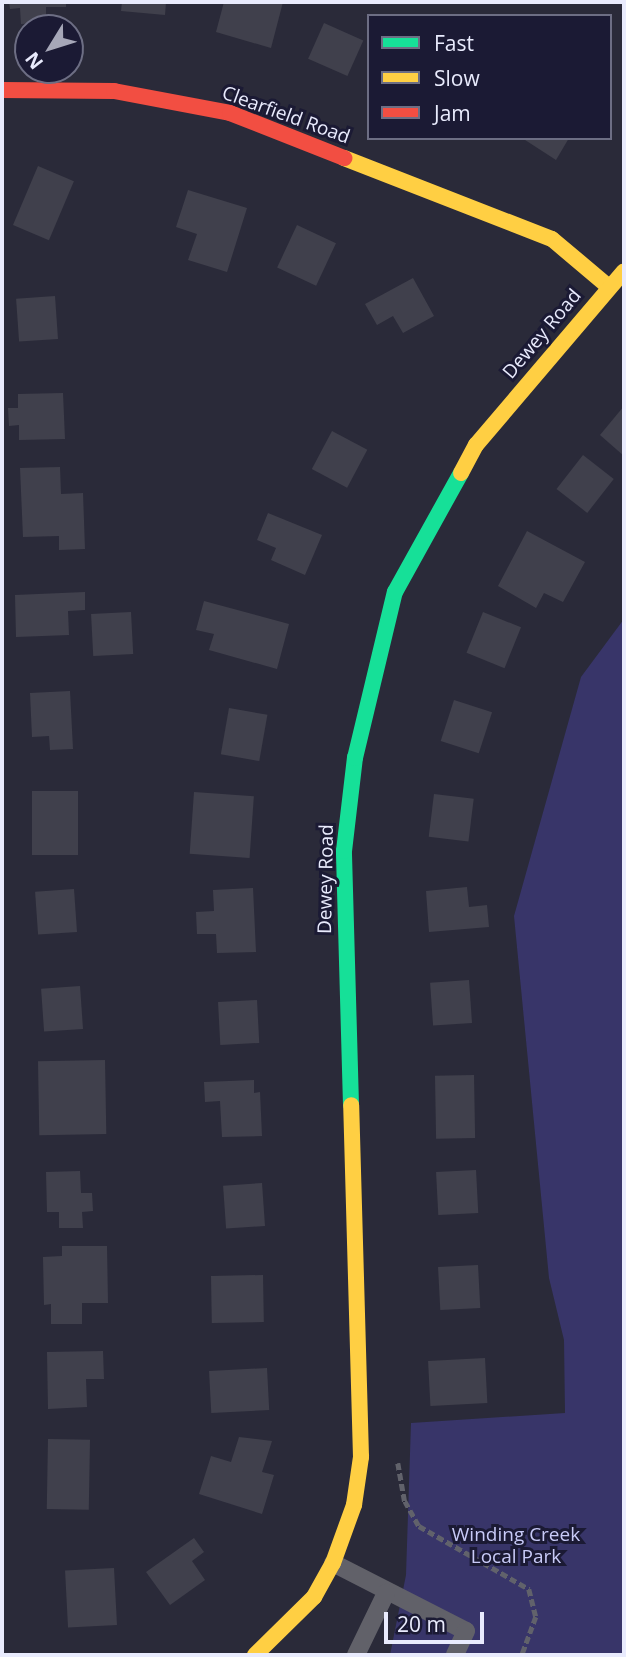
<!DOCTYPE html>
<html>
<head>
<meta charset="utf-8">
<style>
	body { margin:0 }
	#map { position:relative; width:626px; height:1657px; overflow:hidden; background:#2a2a39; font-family:"Open Sans",sans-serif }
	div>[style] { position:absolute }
	.green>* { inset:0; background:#383569 }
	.building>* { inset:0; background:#40404c; transform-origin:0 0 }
	.path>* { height:4.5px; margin-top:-2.25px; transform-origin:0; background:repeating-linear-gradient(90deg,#61626b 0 7px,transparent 0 10.5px) }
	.lane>* { height:18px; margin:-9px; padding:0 9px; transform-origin:9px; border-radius:9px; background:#616169 }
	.fast>* { height:16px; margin:-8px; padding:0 8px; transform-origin:8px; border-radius:8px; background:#16e098 }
	.slow>* { height:16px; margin:-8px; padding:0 8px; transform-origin:8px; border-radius:8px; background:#ffcf43 }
	.jam>* { height:16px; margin:-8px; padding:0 8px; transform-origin:8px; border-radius:8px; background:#f24e42 }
	span { translate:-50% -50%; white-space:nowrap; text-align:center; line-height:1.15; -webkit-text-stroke:6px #1b1a34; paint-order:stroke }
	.street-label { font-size:19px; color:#e9ebfd }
	.park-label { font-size:19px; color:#c8caf7 }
	.frame { position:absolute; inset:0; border:4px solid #e9ebfd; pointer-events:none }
	.legend { position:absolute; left:367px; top:14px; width:245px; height:126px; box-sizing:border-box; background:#1b1a34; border:2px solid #6d6e84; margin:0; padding:9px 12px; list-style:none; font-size:21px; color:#e9ebfd }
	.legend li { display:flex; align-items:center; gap:14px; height:35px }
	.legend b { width:35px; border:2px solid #6d6e84 }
	.north { position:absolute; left:14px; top:14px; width:70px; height:70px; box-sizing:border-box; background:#1b1a34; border:2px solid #6d6e84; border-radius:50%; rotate:232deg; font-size:19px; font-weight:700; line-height:28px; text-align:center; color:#e9ebfd }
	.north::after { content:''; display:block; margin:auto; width:24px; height:32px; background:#a6a7b8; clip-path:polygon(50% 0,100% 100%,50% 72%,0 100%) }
	.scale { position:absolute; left:384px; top:1612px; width:100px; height:32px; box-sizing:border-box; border:4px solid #e9ebfd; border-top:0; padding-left:9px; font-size:21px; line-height:24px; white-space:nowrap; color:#e9ebfd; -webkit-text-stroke:5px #1b1a34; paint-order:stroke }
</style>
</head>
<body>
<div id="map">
	<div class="green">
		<div style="clip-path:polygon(624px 619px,624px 1655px,390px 1655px,406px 1575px,411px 1423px,565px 1413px,564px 1340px,549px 1278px,514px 916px,581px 677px)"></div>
	</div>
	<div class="building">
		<div style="clip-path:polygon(9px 2px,66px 2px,66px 7px,46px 7px,46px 23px,21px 24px,20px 8px,10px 9px)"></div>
		<div style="clip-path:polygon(122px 2px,166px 2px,165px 15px,121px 11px)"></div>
		<div style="clip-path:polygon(224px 2px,283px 2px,271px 48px,216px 32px)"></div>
		<div style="left:324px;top:23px;width:43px;height:39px;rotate:24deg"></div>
		<div style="clip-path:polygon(522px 138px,569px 138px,556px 160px)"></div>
		<div style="left:38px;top:166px;width:39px;height:64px;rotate:23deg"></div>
		<div style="clip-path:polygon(188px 190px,247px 208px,227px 272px,188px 260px,197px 234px,176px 227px)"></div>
		<div style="left:297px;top:225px;width:43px;height:47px;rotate:25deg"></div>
		<div style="clip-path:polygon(413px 278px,434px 316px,403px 333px,393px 316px,377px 325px,365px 304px)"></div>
		<div style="left:55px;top:296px;width:43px;height:39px;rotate:86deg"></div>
		<div style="clip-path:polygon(63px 393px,65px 439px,19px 440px,19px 425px,9px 426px,8px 408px,18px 408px,18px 394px)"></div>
		<div style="clip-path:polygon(624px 406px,624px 456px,600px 435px)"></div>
		<div style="left:332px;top:431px;width:40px;height:43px;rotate:28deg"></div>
		<div style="left:583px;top:455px;width:39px;height:43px;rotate:38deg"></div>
		<div style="clip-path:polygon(60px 467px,61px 494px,83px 493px,85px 549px,59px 550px,59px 536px,23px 537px,20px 468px)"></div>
		<div style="clip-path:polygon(268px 513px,322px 535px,305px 575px,271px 560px,276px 548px,257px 540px)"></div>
		<div style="clip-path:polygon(527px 531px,585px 562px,563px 602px,544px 593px,536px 608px,498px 586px)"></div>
		<div style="clip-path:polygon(85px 592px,85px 610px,68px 611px,69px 635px,16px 637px,15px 595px)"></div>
		<div style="clip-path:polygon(204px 601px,289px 624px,277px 669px,209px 650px,214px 634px,196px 630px)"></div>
		<div style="left:131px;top:612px;width:42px;height:40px;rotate:87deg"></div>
		<div style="left:483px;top:612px;width:41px;height:44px;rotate:22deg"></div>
		<div style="clip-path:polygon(70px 691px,73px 749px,50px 750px,49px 736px,32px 737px,30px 693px)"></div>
		<div style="left:454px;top:700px;width:40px;height:43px;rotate:18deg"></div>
		<div style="left:229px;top:708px;width:39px;height:47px;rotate:10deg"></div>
		<div style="left:32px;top:791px;width:46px;height:64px"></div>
		<div style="left:194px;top:792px;width:60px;height:62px;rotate:4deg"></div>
		<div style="left:434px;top:794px;width:40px;height:43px;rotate:7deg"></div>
		<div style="clip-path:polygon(467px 887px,469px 907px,487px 905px,489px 927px,429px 932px,426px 891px)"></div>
		<div style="clip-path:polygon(253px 888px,256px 952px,217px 953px,216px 934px,197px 934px,196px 912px,214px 911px,213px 890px)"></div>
		<div style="left:74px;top:889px;width:43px;height:39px;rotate:86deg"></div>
		<div style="left:469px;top:980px;width:43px;height:39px;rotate:86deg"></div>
		<div style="left:80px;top:986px;width:43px;height:39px;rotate:86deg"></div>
		<div style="left:257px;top:1000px;width:43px;height:39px;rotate:87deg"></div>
		<div style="left:105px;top:1060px;width:74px;height:67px;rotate:89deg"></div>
		<div style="left:474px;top:1075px;width:63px;height:39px;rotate:89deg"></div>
		<div style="clip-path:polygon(254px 1080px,254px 1093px,260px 1092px,262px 1136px,222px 1137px,220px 1101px,205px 1102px,204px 1082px)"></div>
		<div style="left:476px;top:1170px;width:43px;height:40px;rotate:87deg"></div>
		<div style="clip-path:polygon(80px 1171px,81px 1193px,92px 1193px,93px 1211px,82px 1212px,83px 1228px,59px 1228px,59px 1212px,47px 1212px,46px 1172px)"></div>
		<div style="left:262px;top:1183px;width:43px;height:39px;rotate:86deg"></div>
		<div style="clip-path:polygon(62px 1246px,107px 1246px,108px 1303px,82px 1303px,82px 1324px,51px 1324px,51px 1304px,44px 1305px,43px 1257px,62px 1256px)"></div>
		<div style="left:478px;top:1265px;width:43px;height:40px;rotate:87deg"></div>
		<div style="left:263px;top:1275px;width:47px;height:52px;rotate:89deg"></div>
		<div style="clip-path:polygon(103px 1351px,104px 1379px,86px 1379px,87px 1407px,48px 1409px,47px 1352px)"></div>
		<div style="left:485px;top:1358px;width:45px;height:57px;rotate:87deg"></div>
		<div style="left:267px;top:1368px;width:42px;height:58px;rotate:87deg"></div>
		<div style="clip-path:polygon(239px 1437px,272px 1441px,262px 1472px,274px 1475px,262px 1514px,199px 1494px,211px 1456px,231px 1462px)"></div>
		<div style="left:48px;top:1439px;width:42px;height:70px;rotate:1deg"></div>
		<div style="clip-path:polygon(194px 1538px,204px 1552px,192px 1561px,205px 1580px,170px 1605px,146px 1572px)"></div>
		<div style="left:114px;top:1568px;width:57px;height:49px;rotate:87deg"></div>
	</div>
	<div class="path">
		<div style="left:398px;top:1463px;width:39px;rotate:80deg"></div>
		<div style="left:405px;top:1501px;width:29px;rotate:61deg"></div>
		<div style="left:419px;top:1526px;width:127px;rotate:29.8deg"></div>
		<div style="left:529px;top:1589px;width:29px;rotate:76deg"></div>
		<div style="left:536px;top:1617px;width:40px;rotate:110.2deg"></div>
	</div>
	<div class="lane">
		<div style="left:333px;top:1563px;width:149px;rotate:27.1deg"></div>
		<div style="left:466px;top:1631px;width:26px;rotate:115deg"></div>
		<div style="left:356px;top:1655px;width:69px;rotate:-64.2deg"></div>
	</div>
	<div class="fast">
		<div style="left:351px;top:1105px;width:254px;rotate:-91.6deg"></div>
		<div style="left:344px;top:851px;width:94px;rotate:-83.3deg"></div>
		<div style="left:355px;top:758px;width:171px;rotate:-76.5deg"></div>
		<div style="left:395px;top:592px;width:136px;rotate:-61deg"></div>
	</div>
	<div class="slow">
		<div style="left:344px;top:158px;width:223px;rotate:21.3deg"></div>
		<div style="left:552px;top:239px;width:75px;rotate:40.1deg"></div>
		<div style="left:461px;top:473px;width:32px;rotate:-62deg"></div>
		<div style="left:476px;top:445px;width:228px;rotate:-49.6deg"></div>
		<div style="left:255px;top:1655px;width:83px;rotate:-44.5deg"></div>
		<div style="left:314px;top:1597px;width:39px;rotate:-61deg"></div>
		<div style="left:333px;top:1563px;width:62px;rotate:-70.1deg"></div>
		<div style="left:354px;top:1505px;width:49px;rotate:-81.7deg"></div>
		<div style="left:361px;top:1457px;width:352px;rotate:-91.6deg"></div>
	</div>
	<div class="jam">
		<div style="left:2px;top:90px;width:112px;rotate:0.5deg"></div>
		<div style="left:114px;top:91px;width:118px;rotate:10.7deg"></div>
		<div style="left:230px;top:113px;width:123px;rotate:21.5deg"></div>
	</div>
	<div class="street-label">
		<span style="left:286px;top:115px;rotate:20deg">Clearfield Road</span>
		<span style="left:542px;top:334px;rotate:-50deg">Dewey Road</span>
		<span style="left:326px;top:879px;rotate:-89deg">Dewey Road</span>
	</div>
	<div class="park-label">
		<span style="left:516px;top:1546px">Winding Creek<br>Local Park</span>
	</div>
	<div class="frame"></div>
	<ul class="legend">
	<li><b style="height:9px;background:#16e098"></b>Fast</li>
	<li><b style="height:9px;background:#ffcf43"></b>Slow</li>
	<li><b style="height:9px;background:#f24e42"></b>Jam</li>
	</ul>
	<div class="north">N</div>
	<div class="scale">20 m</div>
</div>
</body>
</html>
